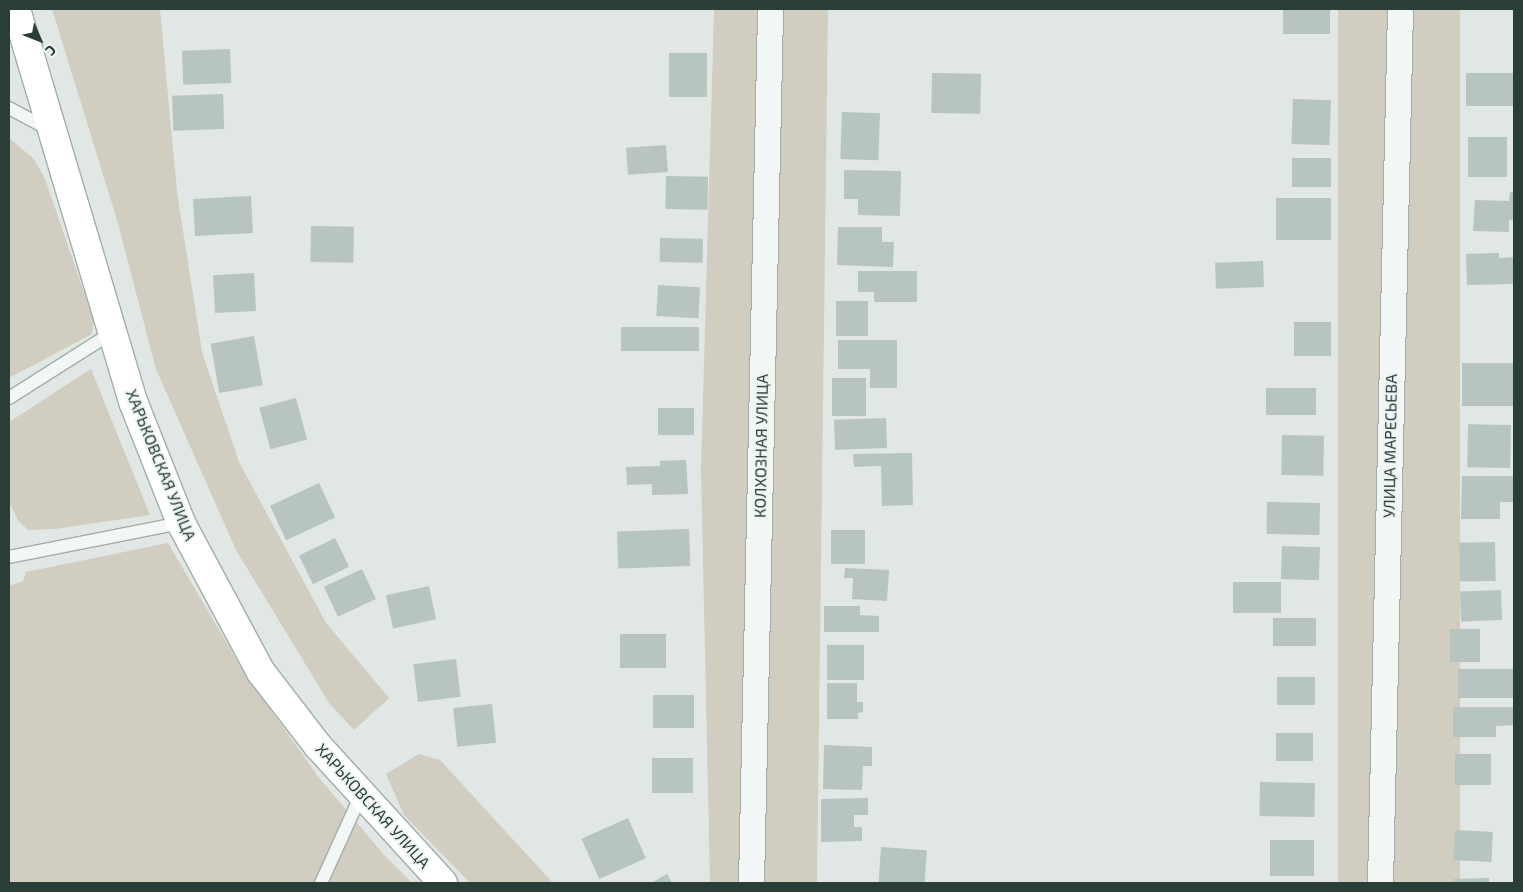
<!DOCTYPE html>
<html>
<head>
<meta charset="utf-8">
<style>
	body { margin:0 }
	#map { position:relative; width:1523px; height:892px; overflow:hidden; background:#e0e7e4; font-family:"Exo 2",sans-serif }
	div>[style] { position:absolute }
	.green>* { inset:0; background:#d1cdc1; transform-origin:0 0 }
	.building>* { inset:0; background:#b7c4bf; transform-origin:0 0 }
	.roads { filter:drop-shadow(1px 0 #a2ada9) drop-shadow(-1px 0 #a2ada9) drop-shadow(0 1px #a2ada9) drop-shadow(0 -1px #a2ada9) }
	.service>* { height:12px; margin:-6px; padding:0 6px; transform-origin:6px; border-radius:6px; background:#f2f6f5 }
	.minor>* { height:25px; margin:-12.5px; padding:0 12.5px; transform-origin:12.5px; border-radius:12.5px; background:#f2f6f5 }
	.primary>* { height:28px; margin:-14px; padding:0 14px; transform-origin:14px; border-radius:14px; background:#fff }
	span { translate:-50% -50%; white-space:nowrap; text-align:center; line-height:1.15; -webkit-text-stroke:4px #eff5f3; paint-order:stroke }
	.street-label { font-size:16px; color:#2a3d36 }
	.frame { position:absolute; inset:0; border:10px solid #2a3d36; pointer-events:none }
	.north { position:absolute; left:15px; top:15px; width:50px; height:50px; -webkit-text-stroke:4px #eff5f3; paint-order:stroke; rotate:134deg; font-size:14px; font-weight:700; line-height:20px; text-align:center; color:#2a3d36 }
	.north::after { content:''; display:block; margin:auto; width:18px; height:22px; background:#2a3d36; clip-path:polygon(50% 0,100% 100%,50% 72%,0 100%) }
</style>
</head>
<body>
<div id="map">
	<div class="green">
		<div style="clip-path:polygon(52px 9px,160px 9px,177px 192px,202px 352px,239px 462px,326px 623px,389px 698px,354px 730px,329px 703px,236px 550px,156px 369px,117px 220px)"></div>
		<div style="clip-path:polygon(714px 9px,828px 9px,817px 883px,710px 883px,701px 469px)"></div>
		<div style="left:1338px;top:9px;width:122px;height:874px"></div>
		<div style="clip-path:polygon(9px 138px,34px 159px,45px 179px,94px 321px,92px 334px,9px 378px)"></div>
		<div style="clip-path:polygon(91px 369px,150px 515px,55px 529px,28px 530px,18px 520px,9px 502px,9px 422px)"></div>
		<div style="clip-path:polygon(168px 543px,245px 674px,320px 779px,385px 856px,412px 883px,9px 883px,9px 586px,23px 581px,26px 572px)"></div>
		<div style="clip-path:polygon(419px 754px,440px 760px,553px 883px,470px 883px,404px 815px,386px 774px)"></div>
	</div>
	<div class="building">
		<div style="left:1283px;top:9px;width:47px;height:25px"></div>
		<div style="left:230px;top:49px;width:34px;height:48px;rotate:88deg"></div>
		<div style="left:669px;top:53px;width:38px;height:44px"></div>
		<div style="left:932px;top:73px;width:49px;height:40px;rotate:1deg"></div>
		<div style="left:1514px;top:73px;width:33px;height:48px;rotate:90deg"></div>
		<div style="left:223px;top:94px;width:35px;height:51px;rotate:88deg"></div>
		<div style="left:1293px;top:99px;width:38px;height:45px;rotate:2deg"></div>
		<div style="left:842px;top:112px;width:38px;height:47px;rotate:2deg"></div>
		<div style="left:1468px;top:137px;width:39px;height:40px"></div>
		<div style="left:666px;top:145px;width:27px;height:40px;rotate:86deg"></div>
		<div style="left:1292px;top:158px;width:39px;height:29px"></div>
		<div style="clip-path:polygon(844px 170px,901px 171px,900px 216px,858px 215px,858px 199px,844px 199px)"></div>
		<div style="left:666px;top:176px;width:42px;height:33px;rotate:1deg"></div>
		<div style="clip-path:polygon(1510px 192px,1514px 192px,1514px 220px,1509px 220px,1509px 232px,1473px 231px,1475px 200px,1509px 201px)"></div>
		<div style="left:251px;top:196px;width:37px;height:58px;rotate:87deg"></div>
		<div style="left:1276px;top:198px;width:55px;height:42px"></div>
		<div style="left:311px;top:226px;width:43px;height:36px;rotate:1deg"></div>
		<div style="clip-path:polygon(838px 227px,882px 227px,882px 242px,894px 242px,893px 267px,837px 265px)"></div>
		<div style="left:660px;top:238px;width:43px;height:24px;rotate:1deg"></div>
		<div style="clip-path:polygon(1499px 253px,1499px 258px,1514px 257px,1514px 284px,1467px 285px,1466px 254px)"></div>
		<div style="left:1263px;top:261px;width:26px;height:48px;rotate:88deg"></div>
		<div style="clip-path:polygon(858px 271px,917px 271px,917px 302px,874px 302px,874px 292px,858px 292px)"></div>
		<div style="left:254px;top:273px;width:38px;height:41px;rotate:87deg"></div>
		<div style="left:658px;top:285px;width:42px;height:31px;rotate:3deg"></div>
		<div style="left:836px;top:301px;width:32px;height:35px"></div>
		<div style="left:1294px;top:322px;width:37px;height:34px"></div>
		<div style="left:621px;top:327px;width:78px;height:24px"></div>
		<div style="left:254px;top:336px;width:50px;height:44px;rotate:80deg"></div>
		<div style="clip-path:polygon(838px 340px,897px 340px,897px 388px,870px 388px,870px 369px,838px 369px)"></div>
		<div style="left:1514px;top:363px;width:43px;height:52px;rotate:90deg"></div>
		<div style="left:832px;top:378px;width:34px;height:38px"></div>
		<div style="left:1266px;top:388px;width:50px;height:27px"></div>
		<div style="left:296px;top:398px;width:43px;height:38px;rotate:75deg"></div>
		<div style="left:694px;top:408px;width:27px;height:36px;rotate:90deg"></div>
		<div style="left:886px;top:418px;width:30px;height:52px;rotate:88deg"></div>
		<div style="left:1511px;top:425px;width:43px;height:43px;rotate:91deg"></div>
		<div style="left:1282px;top:435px;width:42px;height:40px;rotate:1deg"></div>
		<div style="clip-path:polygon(912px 453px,913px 505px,882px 506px,881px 466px,854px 467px,853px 454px)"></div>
		<div style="clip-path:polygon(686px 460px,688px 494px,652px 495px,652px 484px,627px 485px,626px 467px,660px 466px,660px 461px)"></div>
		<div style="clip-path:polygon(1462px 476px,1514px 476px,1514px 502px,1500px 502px,1500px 519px,1461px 519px)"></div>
		<div style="left:319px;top:483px;width:38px;height:54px;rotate:65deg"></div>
		<div style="left:1267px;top:502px;width:53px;height:32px;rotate:1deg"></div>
		<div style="left:689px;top:529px;width:37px;height:72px;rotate:88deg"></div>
		<div style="left:831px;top:530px;width:34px;height:34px"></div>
		<div style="left:335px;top:538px;width:32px;height:40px;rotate:64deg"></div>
		<div style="left:1495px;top:542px;width:39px;height:36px;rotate:89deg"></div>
		<div style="left:1282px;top:546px;width:38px;height:33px;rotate:2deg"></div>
		<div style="clip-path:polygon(845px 568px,889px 570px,887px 601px,852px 599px,853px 578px,844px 578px)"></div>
		<div style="left:362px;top:569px;width:33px;height:42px;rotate:65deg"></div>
		<div style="left:1233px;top:582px;width:48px;height:31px"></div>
		<div style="left:429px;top:586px;width:34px;height:44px;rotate:78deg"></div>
		<div style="left:1501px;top:590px;width:30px;height:41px;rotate:88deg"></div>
		<div style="clip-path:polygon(824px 606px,860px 606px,860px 615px,879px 616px,879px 632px,824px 632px)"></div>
		<div style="left:1273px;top:618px;width:43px;height:28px"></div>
		<div style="left:1450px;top:629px;width:30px;height:33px"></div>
		<div style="left:620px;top:634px;width:46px;height:34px"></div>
		<div style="left:827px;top:645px;width:37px;height:35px"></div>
		<div style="left:456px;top:659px;width:38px;height:43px;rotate:83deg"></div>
		<div style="left:1458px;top:669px;width:56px;height:29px"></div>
		<div style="left:1277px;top:677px;width:38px;height:28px"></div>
		<div style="clip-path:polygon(827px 683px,857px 683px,857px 702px,863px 702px,863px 712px,858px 713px,858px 719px,827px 719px)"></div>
		<div style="left:653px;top:695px;width:41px;height:33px"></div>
		<div style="left:492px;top:704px;width:39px;height:39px;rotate:84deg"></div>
		<div style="clip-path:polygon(1453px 707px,1514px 707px,1514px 725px,1496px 726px,1496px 737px,1453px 737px)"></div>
		<div style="left:1276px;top:733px;width:37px;height:28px"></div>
		<div style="clip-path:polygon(824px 745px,872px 747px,872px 766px,863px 766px,862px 790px,823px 789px)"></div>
		<div style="left:1455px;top:754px;width:36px;height:31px"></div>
		<div style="left:652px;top:758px;width:41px;height:35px"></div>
		<div style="left:1260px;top:782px;width:55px;height:34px;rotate:1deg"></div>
		<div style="clip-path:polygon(868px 798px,868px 815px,854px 815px,854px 827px,862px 827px,862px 841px,821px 842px,821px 799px)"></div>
		<div style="left:628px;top:818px;width:44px;height:51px;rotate:66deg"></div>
		<div style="left:1455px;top:830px;width:38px;height:30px;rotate:3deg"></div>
		<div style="left:1270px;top:840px;width:44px;height:36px"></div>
		<div style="left:881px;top:847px;width:46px;height:36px;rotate:4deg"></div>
		<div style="clip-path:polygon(667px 874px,672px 883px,651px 883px)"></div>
		<div style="clip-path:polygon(1489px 878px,1489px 883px,1453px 883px,1453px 879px)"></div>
	</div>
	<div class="roads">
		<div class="service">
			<div style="left:9px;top:108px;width:47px;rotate:28.2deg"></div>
			<div style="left:9px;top:398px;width:123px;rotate:-32.4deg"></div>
			<div style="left:9px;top:557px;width:175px;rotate:-11.2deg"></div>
			<div style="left:321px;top:883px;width:97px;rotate:-65.6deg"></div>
		</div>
		<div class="minor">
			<div style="left:751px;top:883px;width:874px;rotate:-88.75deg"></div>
			<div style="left:1380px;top:883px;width:874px;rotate:-88.69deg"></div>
		</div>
		<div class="primary">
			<div style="left:16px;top:9px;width:412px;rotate:73.4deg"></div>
			<div style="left:134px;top:404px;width:128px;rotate:68.4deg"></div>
			<div style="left:181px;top:523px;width:169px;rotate:61.8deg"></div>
			<div style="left:261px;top:672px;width:93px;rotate:52.4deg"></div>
			<div style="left:318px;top:746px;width:185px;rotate:47.6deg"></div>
		</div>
	</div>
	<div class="street-label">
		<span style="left:761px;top:446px;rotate:-89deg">КОЛХОЗНАЯ УЛИЦА</span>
		<span style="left:1390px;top:446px;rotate:-89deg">УЛИЦА МАРЕСЬЕВА</span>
		<span style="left:161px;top:465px;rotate:68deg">ХАРЬКОВСКАЯ УЛИЦА</span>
		<span style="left:373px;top:806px;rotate:48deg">ХАРЬКОВСКАЯ УЛИЦА</span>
	</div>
	<div class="frame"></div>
	<div class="north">С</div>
</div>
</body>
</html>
